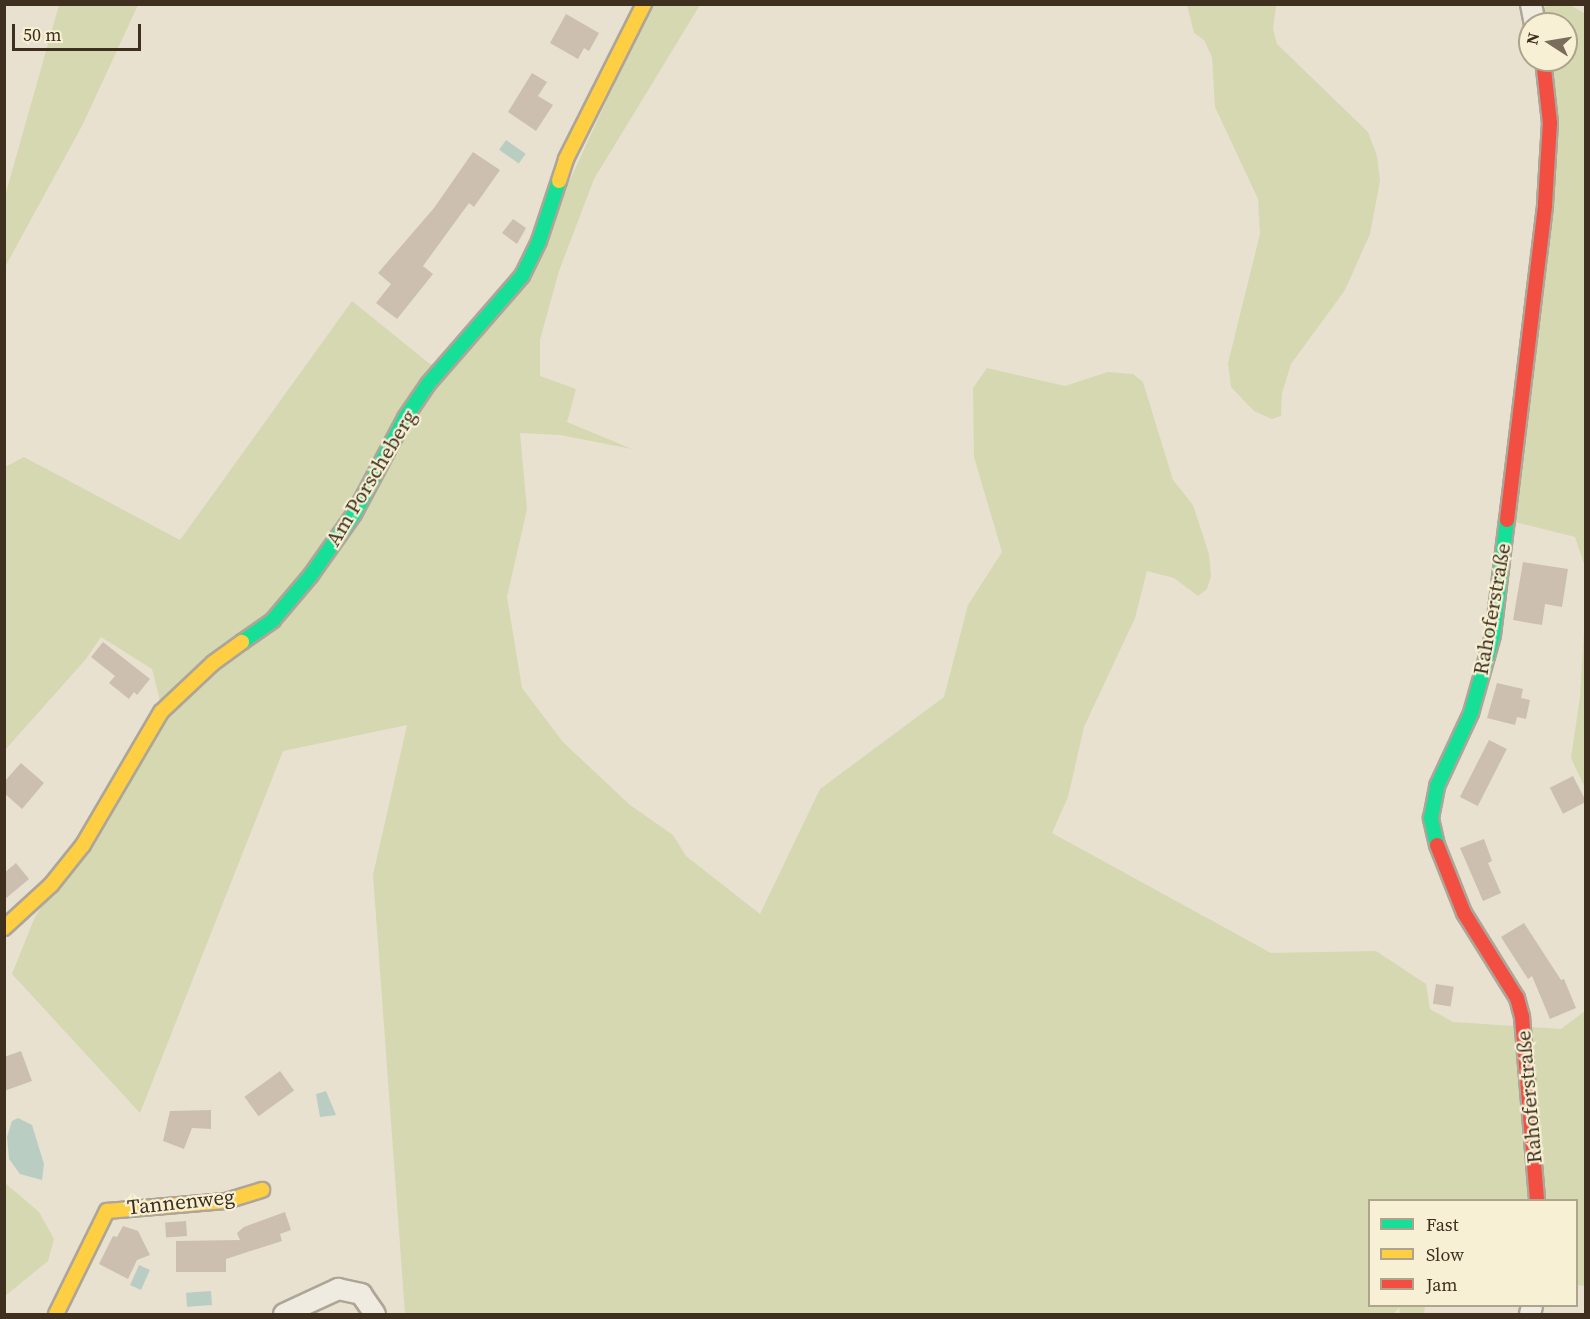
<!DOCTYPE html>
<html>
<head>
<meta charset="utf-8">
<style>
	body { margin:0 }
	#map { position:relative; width:1590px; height:1319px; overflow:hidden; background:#e8e1d0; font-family:"Source Serif 4",serif }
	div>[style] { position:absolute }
	.green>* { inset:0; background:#d6d8b1 }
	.water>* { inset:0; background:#bacdc3; transform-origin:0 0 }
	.building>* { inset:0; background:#ccbfb0; transform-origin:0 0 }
	.roads { filter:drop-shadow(2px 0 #ada698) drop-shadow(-2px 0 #ada698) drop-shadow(0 2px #ada698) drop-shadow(0 -2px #ada698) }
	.street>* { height:20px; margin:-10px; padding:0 10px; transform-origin:10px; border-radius:10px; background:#efebe1 }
	.fast>* { height:14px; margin:-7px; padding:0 7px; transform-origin:7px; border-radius:7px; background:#16e098 }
	.slow>* { height:14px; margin:-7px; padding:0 7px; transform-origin:7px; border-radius:7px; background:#ffcf43 }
	.jam>* { height:14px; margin:-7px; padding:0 7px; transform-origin:7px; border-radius:7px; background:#f24e42 }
	span { translate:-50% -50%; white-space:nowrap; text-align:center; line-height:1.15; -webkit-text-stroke:4.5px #f8f0d5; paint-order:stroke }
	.street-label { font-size:21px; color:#3e2f1e }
	.frame { position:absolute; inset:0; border:6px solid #3e2f1e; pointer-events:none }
	.legend { position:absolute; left:1368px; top:1199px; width:210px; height:108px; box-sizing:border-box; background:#f8f0d5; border:2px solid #aea38c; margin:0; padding:8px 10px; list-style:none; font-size:18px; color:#3e2f1e }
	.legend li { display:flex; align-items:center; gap:12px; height:30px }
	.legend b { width:30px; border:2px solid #aea38c }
	.north { position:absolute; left:1518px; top:12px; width:60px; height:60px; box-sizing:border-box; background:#f8f0d5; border:2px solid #aea38c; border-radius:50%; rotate:282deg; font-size:16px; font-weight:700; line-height:24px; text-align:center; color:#3e2f1e }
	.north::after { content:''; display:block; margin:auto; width:21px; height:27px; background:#7a6d5c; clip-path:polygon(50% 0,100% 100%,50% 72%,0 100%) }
	.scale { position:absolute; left:12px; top:24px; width:129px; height:27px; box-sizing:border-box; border:3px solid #3e2f1e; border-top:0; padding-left:8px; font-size:18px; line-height:21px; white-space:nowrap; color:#3e2f1e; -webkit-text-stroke:4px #f8f0d5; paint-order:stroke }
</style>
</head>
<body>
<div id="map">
	<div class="green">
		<div style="clip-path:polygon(59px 5px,138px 5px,83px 124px,5px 267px,5px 196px)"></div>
		<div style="clip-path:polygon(651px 5px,700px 5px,594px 179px,559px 271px,540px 340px,540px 376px,576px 389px,567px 422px,632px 449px,560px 435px,520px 433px,527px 509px,507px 597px,522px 688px,563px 742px,630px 805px,673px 835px,686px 856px,760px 914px,820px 789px,944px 697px,968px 605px,1002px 552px,974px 457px,973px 388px,987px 368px,1065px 386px,1108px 372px,1133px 374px,1143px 382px,1173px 480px,1193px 505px,1209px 554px,1211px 576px,1207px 589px,1198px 596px,1174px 578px,1147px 571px,1135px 618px,1084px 727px,1068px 797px,1052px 833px,1271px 953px,1376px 951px,1426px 984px,1430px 1009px,1453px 1022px,1561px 1029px,1585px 1011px,1585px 1286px,1577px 1285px,1576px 1200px,1370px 1200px,1370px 1306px,1425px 1306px,1424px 1314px,1400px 1314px,1399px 1308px,1393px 1314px,405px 1314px,373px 875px,407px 725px,283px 751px,140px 1113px,12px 974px,34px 919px,161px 705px,152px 669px,101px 637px,86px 659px,5px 750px,5px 467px,24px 457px,180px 540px,352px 301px,430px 364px,444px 365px,554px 214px)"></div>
		<div style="clip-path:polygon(1187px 5px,1276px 5px,1273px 29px,1277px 44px,1368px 132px,1377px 156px,1380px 181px,1370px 234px,1345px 290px,1291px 364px,1282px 393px,1281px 416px,1272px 419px,1254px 411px,1231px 387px,1228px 363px,1260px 234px,1258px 199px,1215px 107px,1212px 57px,1204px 40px,1194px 33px)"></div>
		<div style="clip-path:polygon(1548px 5px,1570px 5px,1586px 14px,1585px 567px,1575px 537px,1515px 522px,1549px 60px,1566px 60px,1566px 24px,1542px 24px,1540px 11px)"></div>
		<div style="clip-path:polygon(1585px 613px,1585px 788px,1571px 758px,1580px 697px)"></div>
		<div style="clip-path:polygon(5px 1183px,39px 1212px,54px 1239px,48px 1261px,5px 1296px)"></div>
	</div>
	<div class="water">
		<div style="left:506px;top:140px;width:24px;height:12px;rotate:35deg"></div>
		<div style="clip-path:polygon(326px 1091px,336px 1115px,320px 1117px,316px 1094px)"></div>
		<div style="clip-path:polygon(18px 1118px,32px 1125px,44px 1164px,42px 1180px,20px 1174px,9px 1159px,7px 1137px,12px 1121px)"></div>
		<div style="left:139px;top:1265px;width:12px;height:22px;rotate:24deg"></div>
		<div style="left:211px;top:1291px;width:14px;height:25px;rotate:86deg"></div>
	</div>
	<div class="building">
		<div style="clip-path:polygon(566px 14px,599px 33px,589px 51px,584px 48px,578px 59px,550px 43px)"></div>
		<div style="clip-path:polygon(532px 73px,547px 82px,538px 96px,553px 105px,536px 131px,508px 112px)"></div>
		<div style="clip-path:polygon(473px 152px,500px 170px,474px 207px,469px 203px,423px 266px,433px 274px,397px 319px,376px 303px,391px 284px,378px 273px,434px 208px)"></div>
		<div style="clip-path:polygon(513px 219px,526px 228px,517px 244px,502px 233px)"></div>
		<div style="clip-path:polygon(1523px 562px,1568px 569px,1562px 607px,1545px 604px,1542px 625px,1513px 620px)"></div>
		<div style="clip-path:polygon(103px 642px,150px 679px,137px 695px,134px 692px,129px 699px,109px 683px,115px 676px,91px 657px)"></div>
		<div style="clip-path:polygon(1497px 683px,1523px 689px,1521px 698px,1530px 700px,1526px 719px,1517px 717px,1515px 725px,1487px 718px)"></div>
		<div style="left:1489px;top:740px;width:20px;height:64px;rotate:27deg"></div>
		<div style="clip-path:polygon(21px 763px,44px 783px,22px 809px,4px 793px,4px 782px)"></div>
		<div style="left:1573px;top:776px;width:29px;height:26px;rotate:63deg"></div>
		<div style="clip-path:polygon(1484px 839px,1492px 861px,1488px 863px,1501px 893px,1483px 901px,1460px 848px)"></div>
		<div style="clip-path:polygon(16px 863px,29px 879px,4px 900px,4px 873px)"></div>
		<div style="clip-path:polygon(1524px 923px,1561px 980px,1564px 979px,1576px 1008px,1550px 1019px,1532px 976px,1528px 979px,1501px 937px)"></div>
		<div style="left:1436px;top:984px;width:18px;height:20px;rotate:9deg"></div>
		<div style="clip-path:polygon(21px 1051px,32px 1081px,4px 1091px,4px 1057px)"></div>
		<div style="left:280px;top:1071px;width:24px;height:44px;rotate:54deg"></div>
		<div style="clip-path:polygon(211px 1110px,211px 1129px,192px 1128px,184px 1149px,163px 1141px,170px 1111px)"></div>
		<div style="clip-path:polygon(285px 1212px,291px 1230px,280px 1234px,282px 1241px,226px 1259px,226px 1272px,176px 1272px,176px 1241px,240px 1240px,237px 1233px,244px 1227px)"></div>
		<div style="left:186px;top:1221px;width:15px;height:21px;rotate:86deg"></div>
		<div style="clip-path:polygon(123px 1226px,138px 1231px,150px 1255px,137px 1260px,128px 1279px,99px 1264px,113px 1236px,117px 1237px)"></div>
	</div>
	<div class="roads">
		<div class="street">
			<div style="left:1531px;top:4px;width:20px;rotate:79deg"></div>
			<div style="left:284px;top:1314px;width:60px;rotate:-24.8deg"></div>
			<div style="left:338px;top:1289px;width:24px;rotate:12deg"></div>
			<div style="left:361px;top:1294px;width:24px;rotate:55deg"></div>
			<div style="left:1530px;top:1314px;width:8px;rotate:-76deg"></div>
		</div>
		<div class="fast">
			<div style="left:242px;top:642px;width:38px;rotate:-35deg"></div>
			<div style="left:273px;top:620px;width:59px;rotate:-49.8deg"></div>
			<div style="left:311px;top:575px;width:75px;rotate:-54.8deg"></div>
			<div style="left:354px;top:514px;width:109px;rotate:-62deg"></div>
			<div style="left:405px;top:418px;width:41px;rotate:-55.9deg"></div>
			<div style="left:428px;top:384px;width:143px;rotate:-49deg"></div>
			<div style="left:522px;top:276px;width:39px;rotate:-64deg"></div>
			<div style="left:539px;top:241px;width:63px;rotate:-71.6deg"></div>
			<div style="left:1437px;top:845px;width:28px;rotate:-103deg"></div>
			<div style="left:1431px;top:818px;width:33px;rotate:-79deg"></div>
			<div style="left:1437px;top:786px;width:81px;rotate:-65deg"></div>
			<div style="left:1471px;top:713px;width:81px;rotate:-74.2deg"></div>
			<div style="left:1493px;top:635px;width:116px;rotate:-83.1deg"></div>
		</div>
		<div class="slow">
			<div style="left:559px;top:181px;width:23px;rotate:-72deg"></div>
			<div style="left:566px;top:159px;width:174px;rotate:-63.3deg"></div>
			<div style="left:4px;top:928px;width:64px;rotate:-42.5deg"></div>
			<div style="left:51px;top:885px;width:51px;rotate:-51.3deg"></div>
			<div style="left:83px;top:845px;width:154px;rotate:-59.6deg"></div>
			<div style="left:161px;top:712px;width:71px;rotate:-43.3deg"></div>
			<div style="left:213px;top:663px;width:36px;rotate:-36deg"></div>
			<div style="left:56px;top:1314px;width:115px;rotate:-63.7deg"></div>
			<div style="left:107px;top:1211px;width:119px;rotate:-4.8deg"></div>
			<div style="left:226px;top:1201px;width:38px;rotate:-17deg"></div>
		</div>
		<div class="jam">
			<div style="left:1507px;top:520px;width:318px;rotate:-83.1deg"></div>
			<div style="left:1545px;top:204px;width:81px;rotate:-86.5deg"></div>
			<div style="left:1550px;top:123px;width:63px;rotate:-96.3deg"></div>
			<div style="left:1437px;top:845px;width:73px;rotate:68.3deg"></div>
			<div style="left:1464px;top:913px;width:100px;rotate:58.1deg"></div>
			<div style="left:1517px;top:998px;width:20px;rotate:75deg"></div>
			<div style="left:1522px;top:1017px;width:184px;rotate:85.3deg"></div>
		</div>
	</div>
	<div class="street-label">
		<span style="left:371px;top:478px;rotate:-59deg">Am Porscheberg</span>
		<span style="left:1492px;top:609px;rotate:-80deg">Rahoferstraße</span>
		<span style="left:1529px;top:1097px;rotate:-95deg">Rahoferstraße</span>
		<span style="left:181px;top:1202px;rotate:-6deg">Tannenweg</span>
	</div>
	<div class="frame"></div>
	<ul class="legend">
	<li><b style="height:8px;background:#16e098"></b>Fast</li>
	<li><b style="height:8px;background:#ffcf43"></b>Slow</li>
	<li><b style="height:8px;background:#f24e42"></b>Jam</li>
	</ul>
	<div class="north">N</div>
	<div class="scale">50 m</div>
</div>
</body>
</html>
